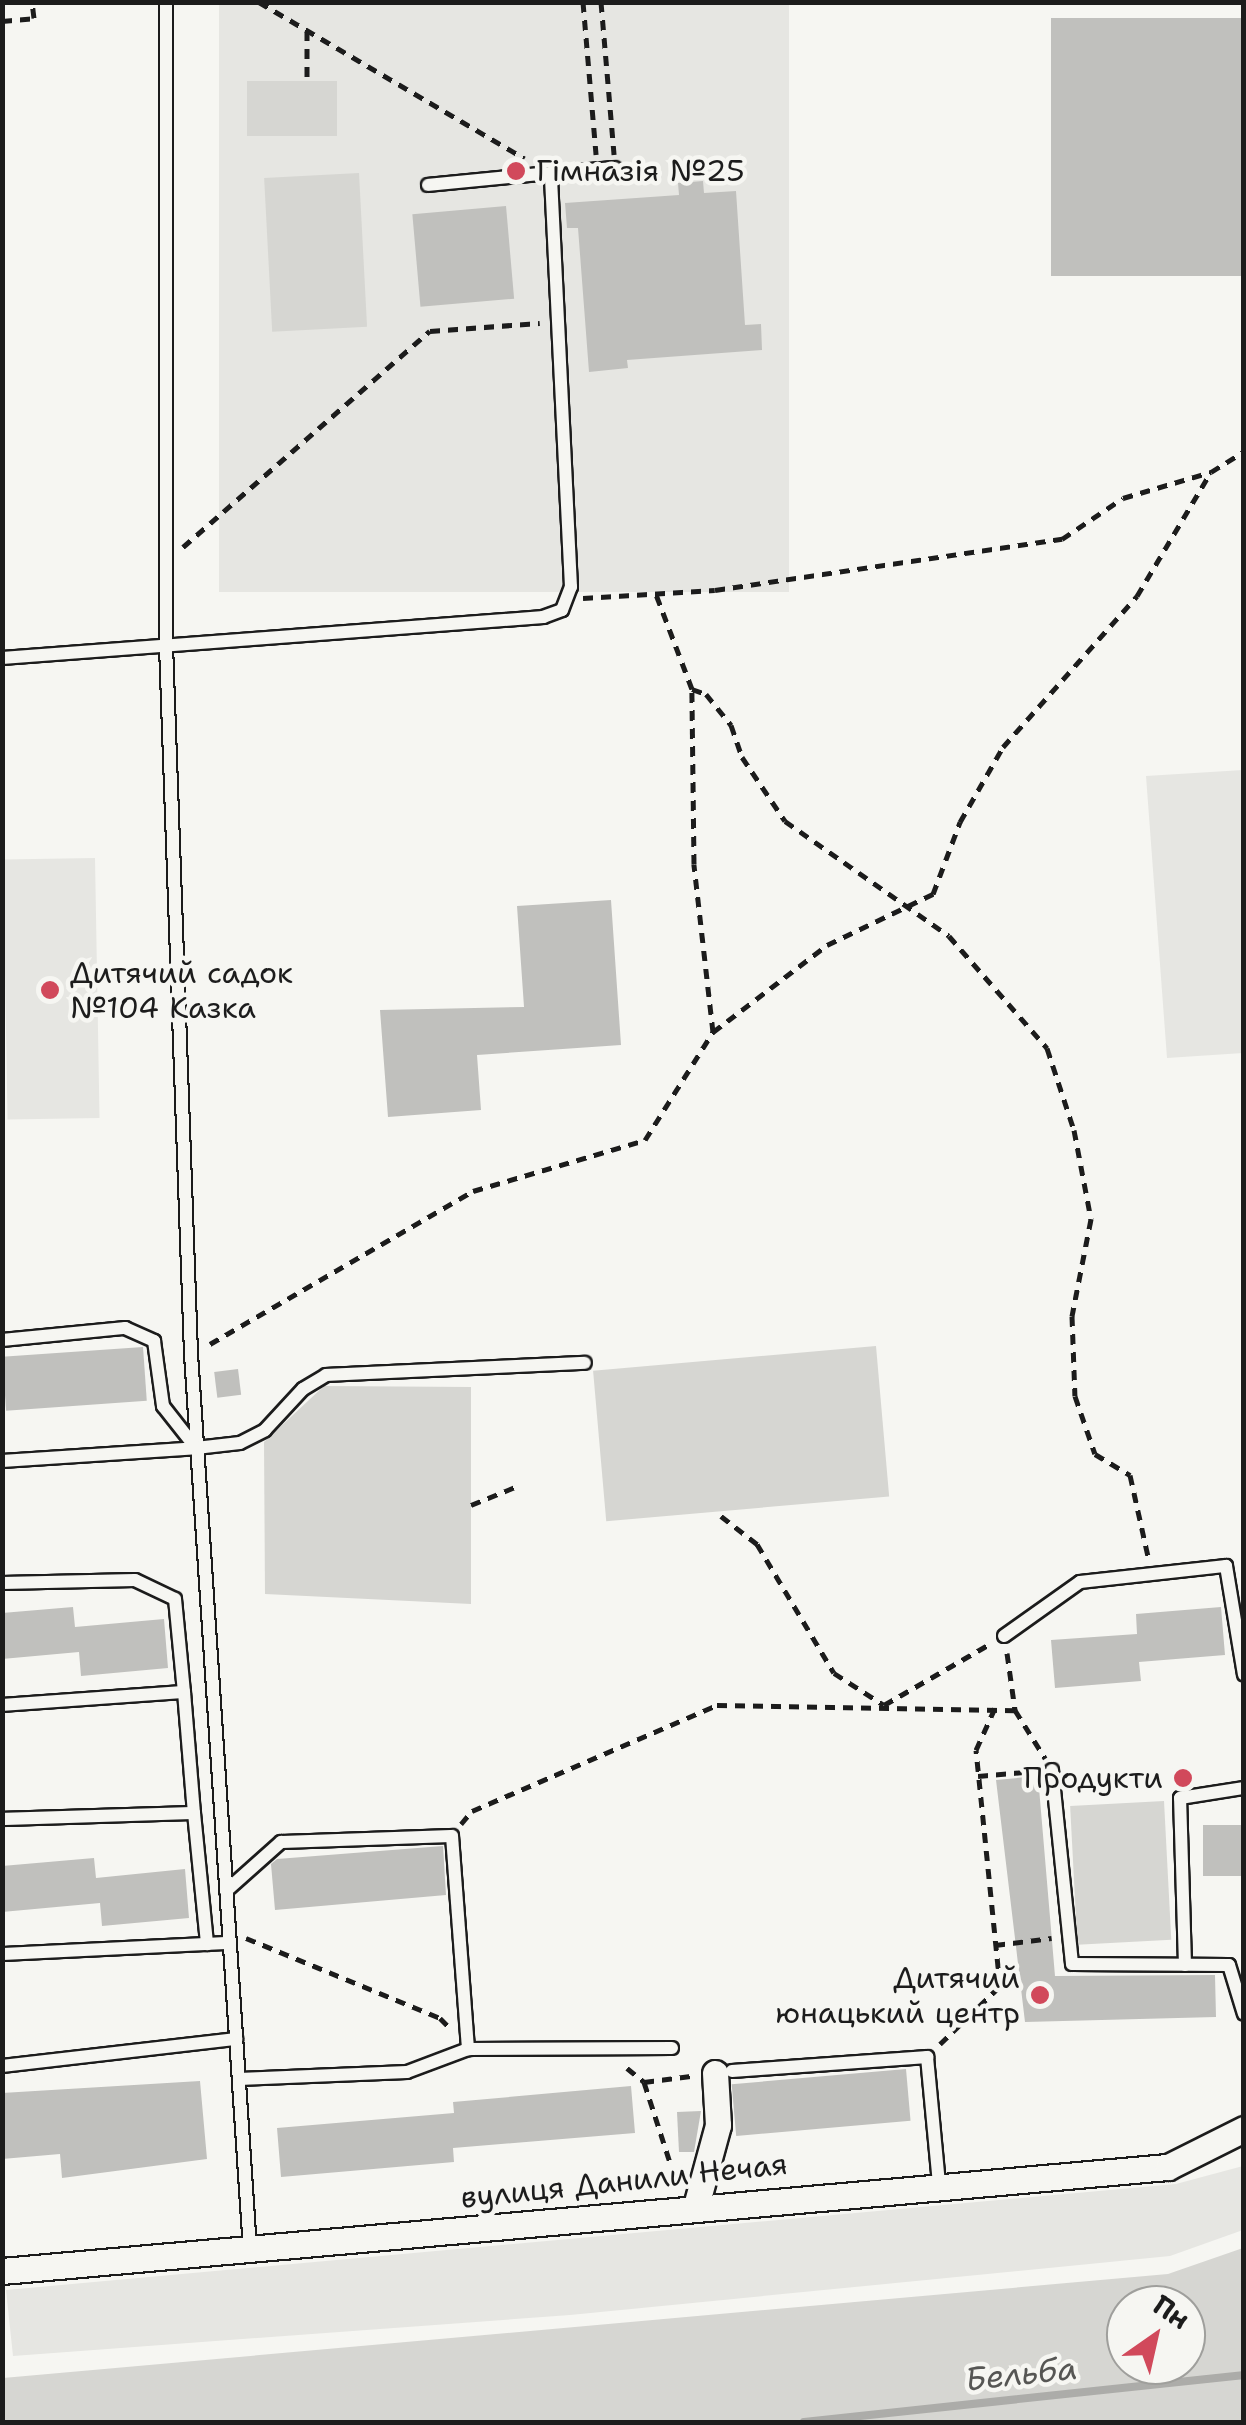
<!DOCTYPE html>
<html>
<head>
<meta charset="utf-8">
<style>
	body { margin:0 }
	#map { position:relative; width:1246px; height:2425px; overflow:hidden; background:#f6f6f2; font-family:"Shantell Sans",sans-serif }
	div>[style] { position:absolute }
	.built>* { inset:0; background:#e6e6e2; transform-origin:0 0 }
	.green>* { inset:0; background:#d6d6d2; transform-origin:0 0 }
	.stream>* { height:8px; margin:-4px; padding:0 4px; transform-origin:4px; border-radius:4px; background:#acaca9 }
	.building>* { inset:0; background:#c0c0bd; transform-origin:0 0 }
	.path>* { height:5px; margin-top:-2.5px; transform-origin:0; background:repeating-linear-gradient(90deg,#1c1c1c 0 10px,transparent 0 18px) }
	.roads { filter:drop-shadow(2px 0 #1c1c1c) drop-shadow(-2px 0 #1c1c1c) drop-shadow(0 2px #1c1c1c) drop-shadow(0 -2px #1c1c1c) }
	.lane>* { height:12px; margin:-6px; padding:0 6px; transform-origin:6px; border-radius:6px; background:#f6f6f2 }
	.street>* { height:25px; margin:-12.5px; padding:0 12.5px; transform-origin:12.5px; border-radius:12.5px; background:#f6f6f2 }
	.dots>* { width:28px; height:28px; translate:-50% -50%; box-sizing:border-box; border:5px solid #f6f6f2; border-radius:50% }
	span { translate:-50% -50%; white-space:nowrap; text-align:center; line-height:1.15; -webkit-text-stroke:9px #f6f6f2; paint-order:stroke }
	.poi-label { font-size:30px; color:#1c1c1c }
	.left { translate:0 -50%; text-align:left }
	.right { translate:-100% -50%; text-align:right }
	.street-label { font-size:30px; color:#1c1c1c }
	.water-label { font-size:32px; color:#565654; font-style:italic }
	.frame { position:absolute; inset:0; border:5px solid #1c1c1c; pointer-events:none }
	.north { position:absolute; left:1106px; top:2285px; width:100px; height:100px; box-sizing:border-box; background:#f6f6f2; border:2px solid #9f9f9c; border-radius:50%; rotate:34deg; font-size:28px; font-weight:700; line-height:40px; text-align:center; color:#1c1c1c }
	.north::after { content:''; display:block; margin:auto; width:35px; height:45px; background:#d1495b; clip-path:polygon(50% 0,100% 100%,50% 72%,0 100%) }
</style>
</head>
<body>
<div id="map">
	<div class="built">
		<div style="left:219px;top:3px;width:570px;height:589px"></div>
		<div style="clip-path:polygon(1243px 770px,1243px 1053px,1167px 1058px,1146px 776px)"></div>
		<div style="left:95px;top:858px;width:260px;height:92px;rotate:89deg"></div>
		<div style="clip-path:polygon(1243px 2166px,1243px 2230px,1170px 2256px,570px 2315px,13px 2356px,6px 2290px,1176px 2184px)"></div>
	</div>
	<div class="green">
		<div style="left:247px;top:81px;width:90px;height:55px"></div>
		<div style="left:359px;top:173px;width:154px;height:95px;rotate:87deg"></div>
		<div style="left:876px;top:1346px;width:151px;height:284px;rotate:85deg"></div>
		<div style="clip-path:polygon(324px 1386px,471px 1387px,471px 1604px,265px 1594px,264px 1442px)"></div>
		<div style="left:1164px;top:1801px;width:139px;height:94px;rotate:87deg"></div>
		<div style="clip-path:polygon(evenodd,1243px 2248px,1243px 2422px,3px 2422px,3px 2378px,1168px 2274px,1243px 2248px,1186px 2305px,1186px 2365px,1126px 2365px,1126px 2305px,1186px 2305px)"></div>
	</div>
	<div class="stream">
		<div style="left:804px;top:2422px;width:443px;rotate:-6.1deg"></div>
	</div>
	<div class="building">
		<div style="left:1244px;top:18px;width:258px;height:193px;rotate:90deg"></div>
		<div style="clip-path:polygon(703px 181px,704px 193px,736px 191px,745px 325px,761px 324px,762px 350px,627px 360px,628px 368px,589px 372px,578px 228px,567px 228px,565px 203px,679px 195px,678px 183px)"></div>
		<div style="left:506px;top:206px;width:93px;height:94px;rotate:85deg"></div>
		<div style="clip-path:polygon(611px 900px,621px 1045px,477px 1055px,481px 1110px,388px 1117px,380px 1010px,524px 1007px,517px 906px)"></div>
		<div style="left:143px;top:1347px;width:54px;height:141px;rotate:86deg"></div>
		<div style="left:238px;top:1369px;width:26px;height:24px;rotate:83deg"></div>
		<div style="clip-path:polygon(73px 1607px,75px 1627px,164px 1619px,168px 1668px,81px 1676px,79px 1652px,2px 1659px,2px 1613px)"></div>
		<div style="clip-path:polygon(1221px 1607px,1225px 1655px,1139px 1662px,1141px 1681px,1055px 1688px,1051px 1640px,1137px 1634px,1136px 1614px)"></div>
		<div style="clip-path:polygon(1038px 1776px,1055px 1976px,1215px 1975px,1216px 2017px,1025px 2022px,996px 1780px)"></div>
		<div style="left:1244px;top:1825px;width:51px;height:41px;rotate:90deg"></div>
		<div style="clip-path:polygon(443px 1846px,446px 1895px,275px 1910px,271px 1864px,277px 1859px)"></div>
		<div style="clip-path:polygon(94px 1858px,96px 1878px,185px 1869px,189px 1918px,102px 1926px,100px 1903px,2px 1912px,2px 1866px)"></div>
		<div style="left:906px;top:2069px;width:52px;height:175px;rotate:85deg"></div>
		<div style="clip-path:polygon(200px 2081px,207px 2159px,62px 2178px,60px 2154px,2px 2159px,2px 2093px)"></div>
		<div style="clip-path:polygon(631px 2086px,635px 2133px,453px 2148px,454px 2162px,281px 2177px,277px 2128px,454px 2113px,453px 2102px)"></div>
		<div style="clip-path:polygon(701px 2111px,694px 2152px,679px 2152px,677px 2112px)"></div>
	</div>
	<div class="path">
		<div style="left:259px;top:2px;width:308px;rotate:30.5deg"></div>
		<div style="left:583px;top:2px;width:153px;rotate:85.1deg"></div>
		<div style="left:601px;top:2px;width:153px;rotate:85.1deg"></div>
		<div style="left:2px;top:21px;width:32px;rotate:-5deg"></div>
		<div style="left:34px;top:18px;width:16px;rotate:-97deg"></div>
		<div style="left:307px;top:31px;width:50px;rotate:90deg"></div>
		<div style="left:183px;top:547px;width:328px;rotate:-41.2deg"></div>
		<div style="left:430px;top:331px;width:110px;rotate:-4.2deg"></div>
		<div style="left:583px;top:598px;width:132px;rotate:-3.5deg"></div>
		<div style="left:715px;top:590px;width:351px;rotate:-8.4deg"></div>
		<div style="left:1062px;top:539px;width:73px;rotate:-33.9deg"></div>
		<div style="left:1123px;top:498px;width:92px;rotate:-16.5deg"></div>
		<div style="left:1211px;top:472px;width:39px;rotate:-32deg"></div>
		<div style="left:692px;top:689px;width:15px;rotate:20deg"></div>
		<div style="left:706px;top:694px;width:40px;rotate:51deg"></div>
		<div style="left:731px;top:725px;width:34px;rotate:71deg"></div>
		<div style="left:742px;top:757px;width:77px;rotate:56.1deg"></div>
		<div style="left:785px;top:821px;width:200px;rotate:35deg"></div>
		<div style="left:949px;top:936px;width:149px;rotate:48.8deg"></div>
		<div style="left:1047px;top:1048px;width:86px;rotate:71.8deg"></div>
		<div style="left:1074px;top:1130px;width:91px;rotate:79.2deg"></div>
		<div style="left:1091px;top:1219px;width:99px;rotate:101.1deg"></div>
		<div style="left:1072px;top:1316px;width:80px;rotate:87.9deg"></div>
		<div style="left:1075px;top:1396px;width:61px;rotate:71deg"></div>
		<div style="left:1095px;top:1454px;width:41px;rotate:31deg"></div>
		<div style="left:1130px;top:1475px;width:83px;rotate:77.5deg"></div>
		<div style="left:713px;top:1032px;width:143px;rotate:-37.3deg"></div>
		<div style="left:827px;top:945px;width:118px;rotate:-25.7deg"></div>
		<div style="left:933px;top:894px;width:77px;rotate:-69.4deg"></div>
		<div style="left:960px;top:822px;width:86px;rotate:-60.2deg"></div>
		<div style="left:1003px;top:747px;width:202px;rotate:-48.4deg"></div>
		<div style="left:1137px;top:596px;width:144px;rotate:-59.2deg"></div>
		<div style="left:210px;top:1344px;width:304px;rotate:-30.2deg"></div>
		<div style="left:473px;top:1191px;width:179px;rotate:-16.5deg"></div>
		<div style="left:645px;top:1140px;width:128px;rotate:-57.8deg"></div>
		<div style="left:713px;top:1032px;width:169px;rotate:-96.5deg"></div>
		<div style="left:694px;top:864px;width:175px;rotate:-90.7deg"></div>
		<div style="left:692px;top:689px;width:102px;rotate:-110.8deg"></div>
		<div style="left:471px;top:1505px;width:53px;rotate:-22.2deg"></div>
		<div style="left:721px;top:1516px;width:46px;rotate:37.9deg"></div>
		<div style="left:757px;top:1544px;width:150px;rotate:59.2deg"></div>
		<div style="left:834px;top:1673px;width:59px;rotate:32.6deg"></div>
		<div style="left:884px;top:1705px;width:120px;rotate:-30deg"></div>
		<div style="left:1007px;top:1653px;width:58px;rotate:82deg"></div>
		<div style="left:1015px;top:1710px;width:57px;rotate:58deg"></div>
		<div style="left:978px;top:1776px;width:57px;rotate:-5deg"></div>
		<div style="left:461px;top:1824px;width:17px;rotate:-50deg"></div>
		<div style="left:472px;top:1811px;width:267px;rotate:-23.4deg"></div>
		<div style="left:717px;top:1705px;width:298px;rotate:1deg"></div>
		<div style="left:246px;top:1938px;width:210px;rotate:22.4deg"></div>
		<div style="left:440px;top:2018px;width:14px;rotate:45deg"></div>
		<div style="left:995px;top:1945px;width:57px;rotate:-7deg"></div>
		<div style="left:940px;top:2044px;width:83px;rotate:-44deg"></div>
		<div style="left:1000px;top:1986px;width:237px;rotate:-95.8deg"></div>
		<div style="left:976px;top:1750px;width:46px;rotate:-65.7deg"></div>
		<div style="left:627px;top:2068px;width:22px;rotate:39deg"></div>
		<div style="left:644px;top:2082px;width:107px;rotate:72.1deg"></div>
		<div style="left:644px;top:2082px;width:47px;rotate:-7.3deg"></div>
	</div>
	<div class="roads">
		<div class="lane">
			<div style="left:166px;top:2px;width:643px;rotate:90deg"></div>
			<div style="left:166px;top:645px;width:709px;rotate:87.98deg"></div>
			<div style="left:191px;top:1354px;width:897px;rotate:86.23deg"></div>
			<div style="left:428px;top:185px;width:124px;rotate:-5.6deg"></div>
			<div style="left:2px;top:658px;width:543px;rotate:-4.33deg"></div>
			<div style="left:543px;top:617px;width:20px;rotate:-20deg"></div>
			<div style="left:562px;top:610px;width:25px;rotate:-69deg"></div>
			<div style="left:571px;top:587px;width:414px;rotate:-92.8deg"></div>
			<div style="left:551px;top:173px;width:64px;rotate:-4.5deg"></div>
			<div style="left:2px;top:1340px;width:124px;rotate:-5.6deg"></div>
			<div style="left:125px;top:1328px;width:32px;rotate:24deg"></div>
			<div style="left:154px;top:1341px;width:66px;rotate:82.1deg"></div>
			<div style="left:163px;top:1406px;width:53px;rotate:51.8deg"></div>
			<div style="left:196px;top:1448px;width:44px;rotate:-6.5deg"></div>
			<div style="left:240px;top:1443px;width:28px;rotate:-27deg"></div>
			<div style="left:265px;top:1430px;width:56px;rotate:-47.2deg"></div>
			<div style="left:303px;top:1389px;width:27px;rotate:-31deg"></div>
			<div style="left:326px;top:1375px;width:259px;rotate:-2.7deg"></div>
			<div style="left:2px;top:1461px;width:194px;rotate:-3.8deg"></div>
			<div style="left:2px;top:1583px;width:133px;rotate:-1.3deg"></div>
			<div style="left:135px;top:1580px;width:44px;rotate:25.4deg"></div>
			<div style="left:175px;top:1599px;width:93px;rotate:84.5deg"></div>
			<div style="left:1004px;top:1636px;width:93px;rotate:-35.4deg"></div>
			<div style="left:1080px;top:1582px;width:147px;rotate:-6.3deg"></div>
			<div style="left:1226px;top:1566px;width:110px;rotate:80.6deg"></div>
			<div style="left:2px;top:1705px;width:182px;rotate:-4.1deg"></div>
			<div style="left:184px;top:1692px;width:121px;rotate:85.3deg"></div>
			<div style="left:1052px;top:1770px;width:195px;rotate:84.1deg"></div>
			<div style="left:1072px;top:1964px;width:157px;rotate:0.4deg"></div>
			<div style="left:1229px;top:1965px;width:51px;rotate:73deg"></div>
			<div style="left:2px;top:1819px;width:192px;rotate:-1.8deg"></div>
			<div style="left:194px;top:1813px;width:132px;rotate:84.3deg"></div>
			<div style="left:226px;top:1891px;width:74px;rotate:-41.7deg"></div>
			<div style="left:281px;top:1842px;width:171px;rotate:-2deg"></div>
			<div style="left:452px;top:1836px;width:214px;rotate:85.7deg"></div>
			<div style="left:2px;top:1954px;width:228px;rotate:-2.8deg"></div>
			<div style="left:1185px;top:1965px;width:167px;rotate:-91.7deg"></div>
			<div style="left:1180px;top:1798px;width:65px;rotate:-8.9deg"></div>
			<div style="left:2px;top:2066px;width:236px;rotate:-6.6deg"></div>
			<div style="left:732px;top:2071px;width:196px;rotate:-4.1deg"></div>
			<div style="left:927px;top:2057px;width:127px;rotate:84.6deg"></div>
			<div style="left:239px;top:2079px;width:168px;rotate:-2.4deg"></div>
			<div style="left:407px;top:2072px;width:65px;rotate:-20.7deg"></div>
			<div style="left:468px;top:2049px;width:204px;rotate:-0.3deg"></div>
		</div>
		<div class="street">
			<div style="left:696px;top:2206px;width:84px;rotate:-74.8deg"></div>
			<div style="left:718px;top:2125px;width:52px;rotate:-93.3deg"></div>
			<div style="left:2px;top:2271px;width:1171px;rotate:-5.1deg"></div>
			<div style="left:1168px;top:2167px;width:85px;rotate:-26.6deg"></div>
		</div>
	</div>
	<div class="dots">
		<div style="left:516px;top:171px;background:#d1495b"></div>
		<div style="left:50px;top:990px;background:#d1495b"></div>
		<div style="left:1183px;top:1778px;background:#d1495b"></div>
		<div style="left:1040px;top:1995px;background:#d1495b"></div>
	</div>
	<div class="poi-label">
		<span class="left" style="left:536px;top:171px">Гімназія №25</span>
		<span class="left" style="left:70px;top:990px">Дитячий садок<br>№104 Казка</span>
		<span class="right" style="left:1163px;top:1778px">Продукти</span>
		<span class="right" style="left:1020px;top:1995px">Дитячий<br>юнацький центр</span>
	</div>
	<div class="street-label">
		<span style="left:624px;top:2181px;rotate:-6deg">вулиця Данили Нечая</span>
	</div>
	<div class="water-label">
		<span style="left:1021px;top:2374px;rotate:-6deg">Бельба</span>
	</div>
	<div class="frame"></div>
	<div class="north">Пн</div>
</div>
</body>
</html>
